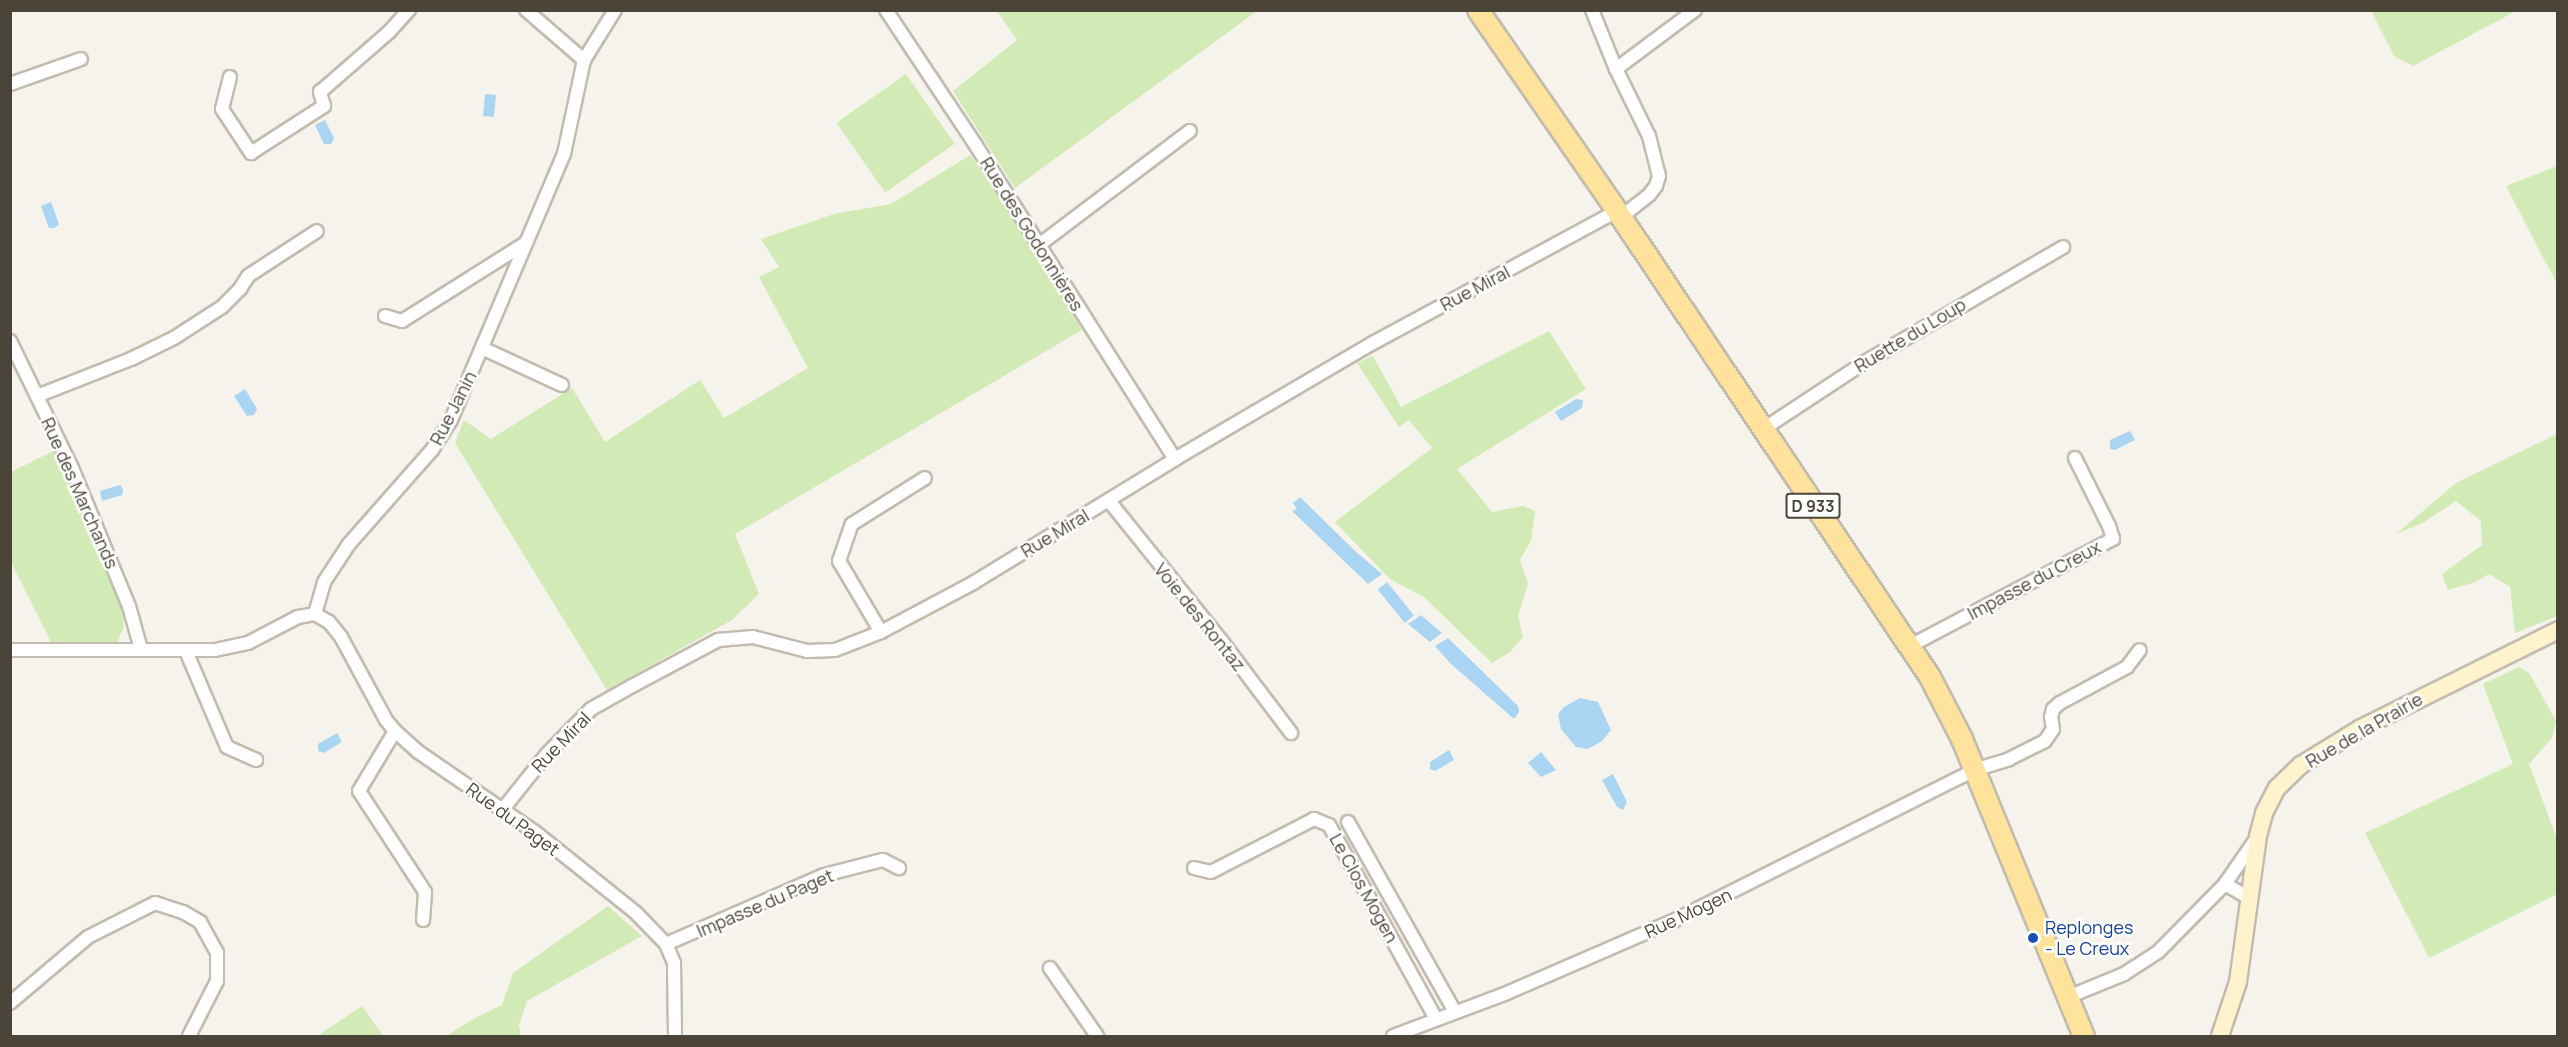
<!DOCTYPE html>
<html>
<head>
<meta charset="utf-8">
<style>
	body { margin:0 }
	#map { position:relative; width:2568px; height:1047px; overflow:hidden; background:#f6f3ec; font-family:Manrope,sans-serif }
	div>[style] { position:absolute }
	.green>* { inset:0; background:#d2eab5; transform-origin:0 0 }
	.water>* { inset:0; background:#a9d4f2; transform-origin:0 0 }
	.roads { filter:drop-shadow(2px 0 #c2bbae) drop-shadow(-2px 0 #c2bbae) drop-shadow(0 2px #c2bbae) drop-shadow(0 -2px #c2bbae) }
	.street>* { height:12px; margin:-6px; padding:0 6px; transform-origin:6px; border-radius:6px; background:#fff }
	.secondary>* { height:16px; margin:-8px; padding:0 8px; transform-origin:8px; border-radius:8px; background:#fff3cd }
	.primary>* { height:20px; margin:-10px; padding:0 10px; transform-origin:10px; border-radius:10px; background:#ffe39c }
	.dots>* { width:16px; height:16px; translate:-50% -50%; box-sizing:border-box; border:3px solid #fff; border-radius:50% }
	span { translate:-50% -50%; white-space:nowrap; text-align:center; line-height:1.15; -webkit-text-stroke:5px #fff; paint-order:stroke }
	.shield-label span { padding:2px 4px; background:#fff; border:2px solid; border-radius:4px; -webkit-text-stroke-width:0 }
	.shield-label { font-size:16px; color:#4b4439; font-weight:700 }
	.street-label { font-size:18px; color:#4b4439 }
	.transit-label { font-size:18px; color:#164399 }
	.left { translate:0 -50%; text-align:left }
	.frame { position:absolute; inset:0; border:12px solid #4b4439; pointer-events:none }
</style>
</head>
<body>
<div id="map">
	<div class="green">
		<div style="clip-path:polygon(997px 11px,1257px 11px,1015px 188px,953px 91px,1017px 40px)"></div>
		<div style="clip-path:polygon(2371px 11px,2516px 11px,2413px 66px,2394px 56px)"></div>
		<div style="left:906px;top:74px;width:85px;height:85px;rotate:55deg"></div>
		<div style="clip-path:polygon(970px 155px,1011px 211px,1082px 330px,735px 534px,759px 594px,732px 620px,607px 690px,455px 443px,464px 420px,491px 439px,572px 388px,605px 442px,700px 380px,724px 418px,808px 368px,759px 277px,779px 267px,761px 239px,834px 214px,891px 204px)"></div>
		<div style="clip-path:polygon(2557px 166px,2557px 284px,2506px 186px)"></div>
		<div style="clip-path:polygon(1549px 331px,1586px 389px,1457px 469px,1492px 512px,1523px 506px,1535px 511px,1531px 541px,1520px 560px,1528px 584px,1518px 616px,1523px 637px,1510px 652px,1492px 663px,1424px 597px,1390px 579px,1335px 522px,1432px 448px,1409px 420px,1399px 427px,1357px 363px,1373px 356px,1401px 407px)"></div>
		<div style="clip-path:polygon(2557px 434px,2557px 616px,2515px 633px,2510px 587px,2489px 574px,2476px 582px,2448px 590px,2442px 574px,2482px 545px,2481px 521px,2456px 501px,2423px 523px,2396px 534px,2456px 483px)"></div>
		<div style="clip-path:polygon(59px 448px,124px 616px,123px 629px,117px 642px,52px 644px,11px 562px,11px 472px)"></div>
		<div style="clip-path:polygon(2519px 667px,2529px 673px,2556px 721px,2552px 738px,2529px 764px,2557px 839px,2557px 894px,2429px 958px,2365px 833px,2513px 764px,2483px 684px)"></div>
		<div style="clip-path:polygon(608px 906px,642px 936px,527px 1001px,519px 1025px,521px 1036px,446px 1036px,475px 1018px,502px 1005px,513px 973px)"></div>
		<div style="clip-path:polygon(362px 1006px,383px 1036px,317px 1036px)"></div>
	</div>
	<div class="water">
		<div style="left:485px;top:94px;width:11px;height:22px;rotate:5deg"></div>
		<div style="clip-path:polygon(325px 120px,334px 138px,331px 144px,324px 144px,315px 125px)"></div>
		<div style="clip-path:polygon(51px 202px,59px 224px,55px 228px,49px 228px,41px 206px)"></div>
		<div style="clip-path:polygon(245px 389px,257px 409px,254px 415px,247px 416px,234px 396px)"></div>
		<div style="clip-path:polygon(1576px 399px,1583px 400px,1582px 408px,1561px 421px,1555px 412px)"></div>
		<div style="clip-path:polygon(2130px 431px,2135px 440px,2115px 450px,2110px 449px,2110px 440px)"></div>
		<div style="clip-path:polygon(120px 485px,123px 489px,122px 495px,102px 501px,100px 491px)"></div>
		<div style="clip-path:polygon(1300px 497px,1355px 551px,1382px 574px,1368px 584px,1292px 511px,1297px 509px,1293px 503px)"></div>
		<div style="left:1387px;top:582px;width:43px;height:12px;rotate:51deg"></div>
		<div style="clip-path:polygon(1421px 615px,1442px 633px,1430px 642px,1408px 624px)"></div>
		<div style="clip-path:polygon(1448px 638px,1518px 706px,1519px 712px,1514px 719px,1450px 663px,1435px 646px)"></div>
		<div style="clip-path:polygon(1580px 698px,1598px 702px,1611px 730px,1602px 741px,1588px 749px,1576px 747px,1561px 729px,1558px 714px,1564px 707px)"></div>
		<div style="clip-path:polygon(337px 733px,342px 742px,324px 753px,318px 751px,318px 744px)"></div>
		<div style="clip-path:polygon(1449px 750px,1454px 760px,1435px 771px,1430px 769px,1430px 762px)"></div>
		<div style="clip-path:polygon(1541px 752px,1556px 770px,1541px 777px,1528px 763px)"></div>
		<div style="clip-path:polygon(1613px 774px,1627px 802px,1623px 810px,1617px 807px,1602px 780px)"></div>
	</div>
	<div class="roads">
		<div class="street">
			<div style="left:526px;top:10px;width:77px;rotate:40.8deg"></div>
			<div style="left:886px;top:10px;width:161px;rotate:56.4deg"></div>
			<div style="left:975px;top:144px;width:373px;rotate:57.6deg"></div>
			<div style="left:1592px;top:10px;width:64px;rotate:67.9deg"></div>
			<div style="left:1616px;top:69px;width:75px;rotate:63.8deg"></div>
			<div style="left:1649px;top:136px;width:41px;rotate:76deg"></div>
			<div style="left:1659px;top:176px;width:10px;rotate:107deg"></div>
			<div style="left:1656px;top:186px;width:11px;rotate:128deg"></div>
			<div style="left:1649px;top:195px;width:36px;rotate:142deg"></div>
			<div style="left:1616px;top:69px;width:99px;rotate:-36.8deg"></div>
			<div style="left:230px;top:77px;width:33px;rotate:104deg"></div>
			<div style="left:222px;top:109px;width:53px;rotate:56.6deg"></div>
			<div style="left:251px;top:153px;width:87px;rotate:-32.8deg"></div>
			<div style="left:324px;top:106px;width:15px;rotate:-106deg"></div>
			<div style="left:320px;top:92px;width:91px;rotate:-41deg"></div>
			<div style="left:389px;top:32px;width:30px;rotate:-48deg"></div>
			<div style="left:10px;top:84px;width:75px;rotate:-19.4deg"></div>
			<div style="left:1039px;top:245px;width:189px;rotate:-37.1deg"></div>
			<div style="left:385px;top:316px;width:18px;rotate:16deg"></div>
			<div style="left:402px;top:321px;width:146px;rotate:-32.2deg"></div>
			<div style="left:10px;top:341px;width:141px;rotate:64deg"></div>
			<div style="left:72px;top:468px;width:149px;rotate:67.6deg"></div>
			<div style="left:129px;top:606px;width:45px;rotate:74.4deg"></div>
			<div style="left:482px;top:348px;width:88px;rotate:24.8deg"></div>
			<div style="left:37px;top:396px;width:101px;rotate:-21.5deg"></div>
			<div style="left:131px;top:359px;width:48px;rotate:-26deg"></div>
			<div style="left:174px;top:338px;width:57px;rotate:-32.9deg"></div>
			<div style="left:222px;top:307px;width:25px;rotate:-45deg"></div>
			<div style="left:240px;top:289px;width:15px;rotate:-58deg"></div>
			<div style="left:248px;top:276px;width:82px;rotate:-33.1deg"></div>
			<div style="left:1762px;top:430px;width:123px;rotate:-33.4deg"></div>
			<div style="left:1865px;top:362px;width:229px;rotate:-30.1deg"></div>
			<div style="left:1109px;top:501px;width:182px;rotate:51.2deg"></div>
			<div style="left:1223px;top:643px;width:113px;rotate:52.9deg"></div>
			<div style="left:315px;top:614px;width:16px;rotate:30deg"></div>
			<div style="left:329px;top:622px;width:19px;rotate:51deg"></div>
			<div style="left:341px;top:637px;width:94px;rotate:61.5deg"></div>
			<div style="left:386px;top:720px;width:14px;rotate:51deg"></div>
			<div style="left:395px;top:731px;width:30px;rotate:42deg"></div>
			<div style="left:417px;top:751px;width:143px;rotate:34.5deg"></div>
			<div style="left:535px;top:832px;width:129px;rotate:38.7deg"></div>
			<div style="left:636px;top:913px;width:43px;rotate:45.9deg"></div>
			<div style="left:666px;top:944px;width:21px;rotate:67deg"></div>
			<div style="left:674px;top:963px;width:73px;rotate:89.2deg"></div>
			<div style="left:881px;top:632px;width:82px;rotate:-120.6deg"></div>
			<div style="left:839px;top:561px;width:39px;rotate:-71deg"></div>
			<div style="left:852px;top:524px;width:86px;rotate:-32.2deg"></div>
			<div style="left:1908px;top:647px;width:232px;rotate:-27.8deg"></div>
			<div style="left:2113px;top:539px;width:14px;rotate:-107deg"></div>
			<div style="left:2109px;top:526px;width:76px;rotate:-116.6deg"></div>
			<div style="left:10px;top:650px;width:205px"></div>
			<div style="left:215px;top:650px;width:34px;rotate:-12deg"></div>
			<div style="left:248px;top:643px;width:56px;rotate:-27.5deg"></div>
			<div style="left:298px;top:617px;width:17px;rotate:-10deg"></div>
			<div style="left:315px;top:614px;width:33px;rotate:-74deg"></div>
			<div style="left:324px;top:582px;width:45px;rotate:-56.7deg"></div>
			<div style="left:349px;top:544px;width:125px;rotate:-48.6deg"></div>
			<div style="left:432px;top:450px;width:36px;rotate:-58deg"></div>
			<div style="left:451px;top:420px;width:289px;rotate:-67deg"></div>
			<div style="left:564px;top:154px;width:96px;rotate:-78deg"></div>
			<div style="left:584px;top:60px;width:59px;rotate:-58.2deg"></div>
			<div style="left:186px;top:651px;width:104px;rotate:66.9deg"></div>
			<div style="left:227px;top:747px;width:32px;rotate:24deg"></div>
			<div style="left:395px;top:731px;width:70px;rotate:121deg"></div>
			<div style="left:359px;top:791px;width:121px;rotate:56.8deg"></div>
			<div style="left:425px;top:892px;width:28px;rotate:94deg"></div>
			<div style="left:503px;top:809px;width:70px;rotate:-51.3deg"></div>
			<div style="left:547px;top:754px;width:63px;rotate:-45.6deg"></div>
			<div style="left:591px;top:709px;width:47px;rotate:-29.3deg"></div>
			<div style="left:632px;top:686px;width:98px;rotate:-28.1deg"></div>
			<div style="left:718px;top:640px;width:35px;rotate:-5deg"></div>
			<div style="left:753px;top:637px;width:56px;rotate:14.5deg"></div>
			<div style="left:807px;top:651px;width:28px;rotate:-2deg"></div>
			<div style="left:835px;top:650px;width:49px;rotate:-21.4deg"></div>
			<div style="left:881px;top:632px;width:104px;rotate:-28deg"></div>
			<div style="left:973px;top:583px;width:237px;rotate:-31.5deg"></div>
			<div style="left:1175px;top:459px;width:227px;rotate:-30.4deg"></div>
			<div style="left:1371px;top:344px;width:280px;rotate:-28.4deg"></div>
			<div style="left:1348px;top:822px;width:218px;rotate:60.6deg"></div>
			<div style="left:1194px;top:868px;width:17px;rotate:13deg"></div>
			<div style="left:1211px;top:872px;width:116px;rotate:-27.2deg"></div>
			<div style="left:1314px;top:819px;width:16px;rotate:22deg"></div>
			<div style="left:1329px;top:825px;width:222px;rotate:61.1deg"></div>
			<div style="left:2225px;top:884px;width:28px;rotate:30deg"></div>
			<div style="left:666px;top:944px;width:172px;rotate:-23.6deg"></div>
			<div style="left:824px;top:875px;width:61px;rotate:-14.3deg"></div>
			<div style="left:883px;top:860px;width:18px;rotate:27deg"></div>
			<div style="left:1050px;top:968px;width:83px;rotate:55.3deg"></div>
			<div style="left:2068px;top:997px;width:61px;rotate:-22.3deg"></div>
			<div style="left:2124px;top:974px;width:40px;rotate:-32.9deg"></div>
			<div style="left:2158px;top:952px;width:95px;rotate:-45.4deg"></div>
			<div style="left:2225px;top:884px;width:51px;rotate:-55.4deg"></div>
			<div style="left:10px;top:1003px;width:102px;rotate:-40.2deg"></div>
			<div style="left:88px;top:937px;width:75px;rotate:-26.9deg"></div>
			<div style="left:155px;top:903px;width:29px;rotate:18deg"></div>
			<div style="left:183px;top:912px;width:20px;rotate:30deg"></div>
			<div style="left:200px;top:922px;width:35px;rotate:61deg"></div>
			<div style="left:217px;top:953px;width:28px;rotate:90deg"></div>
			<div style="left:217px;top:981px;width:62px;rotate:117deg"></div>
			<div style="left:1393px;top:1036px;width:116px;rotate:-20.6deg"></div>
			<div style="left:1502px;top:995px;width:189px;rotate:-23.4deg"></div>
			<div style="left:1675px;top:920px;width:335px;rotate:-26.6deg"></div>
			<div style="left:1974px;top:770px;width:37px;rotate:-17deg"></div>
			<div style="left:2009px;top:759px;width:40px;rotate:-26.6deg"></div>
			<div style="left:2045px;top:741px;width:14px;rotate:-56deg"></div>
			<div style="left:2053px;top:729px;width:12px;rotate:-99deg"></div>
			<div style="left:2051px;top:717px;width:8px;rotate:-76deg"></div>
			<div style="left:2053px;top:709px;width:9px;rotate:-41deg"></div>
			<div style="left:2060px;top:703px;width:76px;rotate:-28.2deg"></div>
			<div style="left:2127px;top:667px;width:21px;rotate:-53deg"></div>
		</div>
		<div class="secondary">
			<div style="left:2220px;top:1036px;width:57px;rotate:-71.6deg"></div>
			<div style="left:2238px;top:982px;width:147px;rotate:-82.2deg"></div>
			<div style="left:2258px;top:836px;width:24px;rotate:-75deg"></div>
			<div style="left:2264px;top:813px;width:28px;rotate:-63deg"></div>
			<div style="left:2277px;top:788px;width:33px;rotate:-44deg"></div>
			<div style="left:2301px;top:765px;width:70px;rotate:-31.7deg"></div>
			<div style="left:2361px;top:728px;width:220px;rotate:-26.4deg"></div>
		</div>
		<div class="primary">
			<div style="left:1478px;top:10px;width:244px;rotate:55.3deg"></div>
			<div style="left:1617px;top:211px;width:561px;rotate:56.11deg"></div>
			<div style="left:1930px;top:677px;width:70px;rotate:62.7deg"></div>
			<div style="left:1962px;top:739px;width:321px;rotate:67.7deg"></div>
		</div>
	</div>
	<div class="dots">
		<div style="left:2033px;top:938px;background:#1a4fb4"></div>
	</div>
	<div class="shield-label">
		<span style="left:1813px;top:506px">D 933</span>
	</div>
	<div class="street-label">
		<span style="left:1032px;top:234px;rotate:58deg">Rue des Godonnières</span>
		<span style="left:1475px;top:288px;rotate:-28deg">Rue Miral</span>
		<span style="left:1910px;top:335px;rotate:-31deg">Ruette du Loup</span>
		<span style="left:453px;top:408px;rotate:-63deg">Rue Janin</span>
		<span style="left:80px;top:493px;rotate:66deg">Rue des Marchands</span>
		<span style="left:1055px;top:533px;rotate:-31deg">Rue Miral</span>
		<span style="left:2034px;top:580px;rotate:-28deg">Impasse du Creux</span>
		<span style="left:1200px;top:617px;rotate:51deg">Voie des Rontaz</span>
		<span style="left:2364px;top:730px;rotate:-30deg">Rue de la Prairie</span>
		<span style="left:561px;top:742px;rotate:-46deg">Rue Miral</span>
		<span style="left:513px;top:819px;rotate:36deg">Rue du Paget</span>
		<span style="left:1364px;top:888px;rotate:61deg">Le Clos Mogen</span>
		<span style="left:765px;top:903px;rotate:-23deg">Impasse du Paget</span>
		<span style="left:1688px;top:913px;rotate:-25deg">Rue Mogen</span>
	</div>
	<div class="transit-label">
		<span class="left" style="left:2045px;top:938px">Replonges<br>- Le Creux</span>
	</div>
	<div class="frame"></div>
</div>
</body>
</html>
